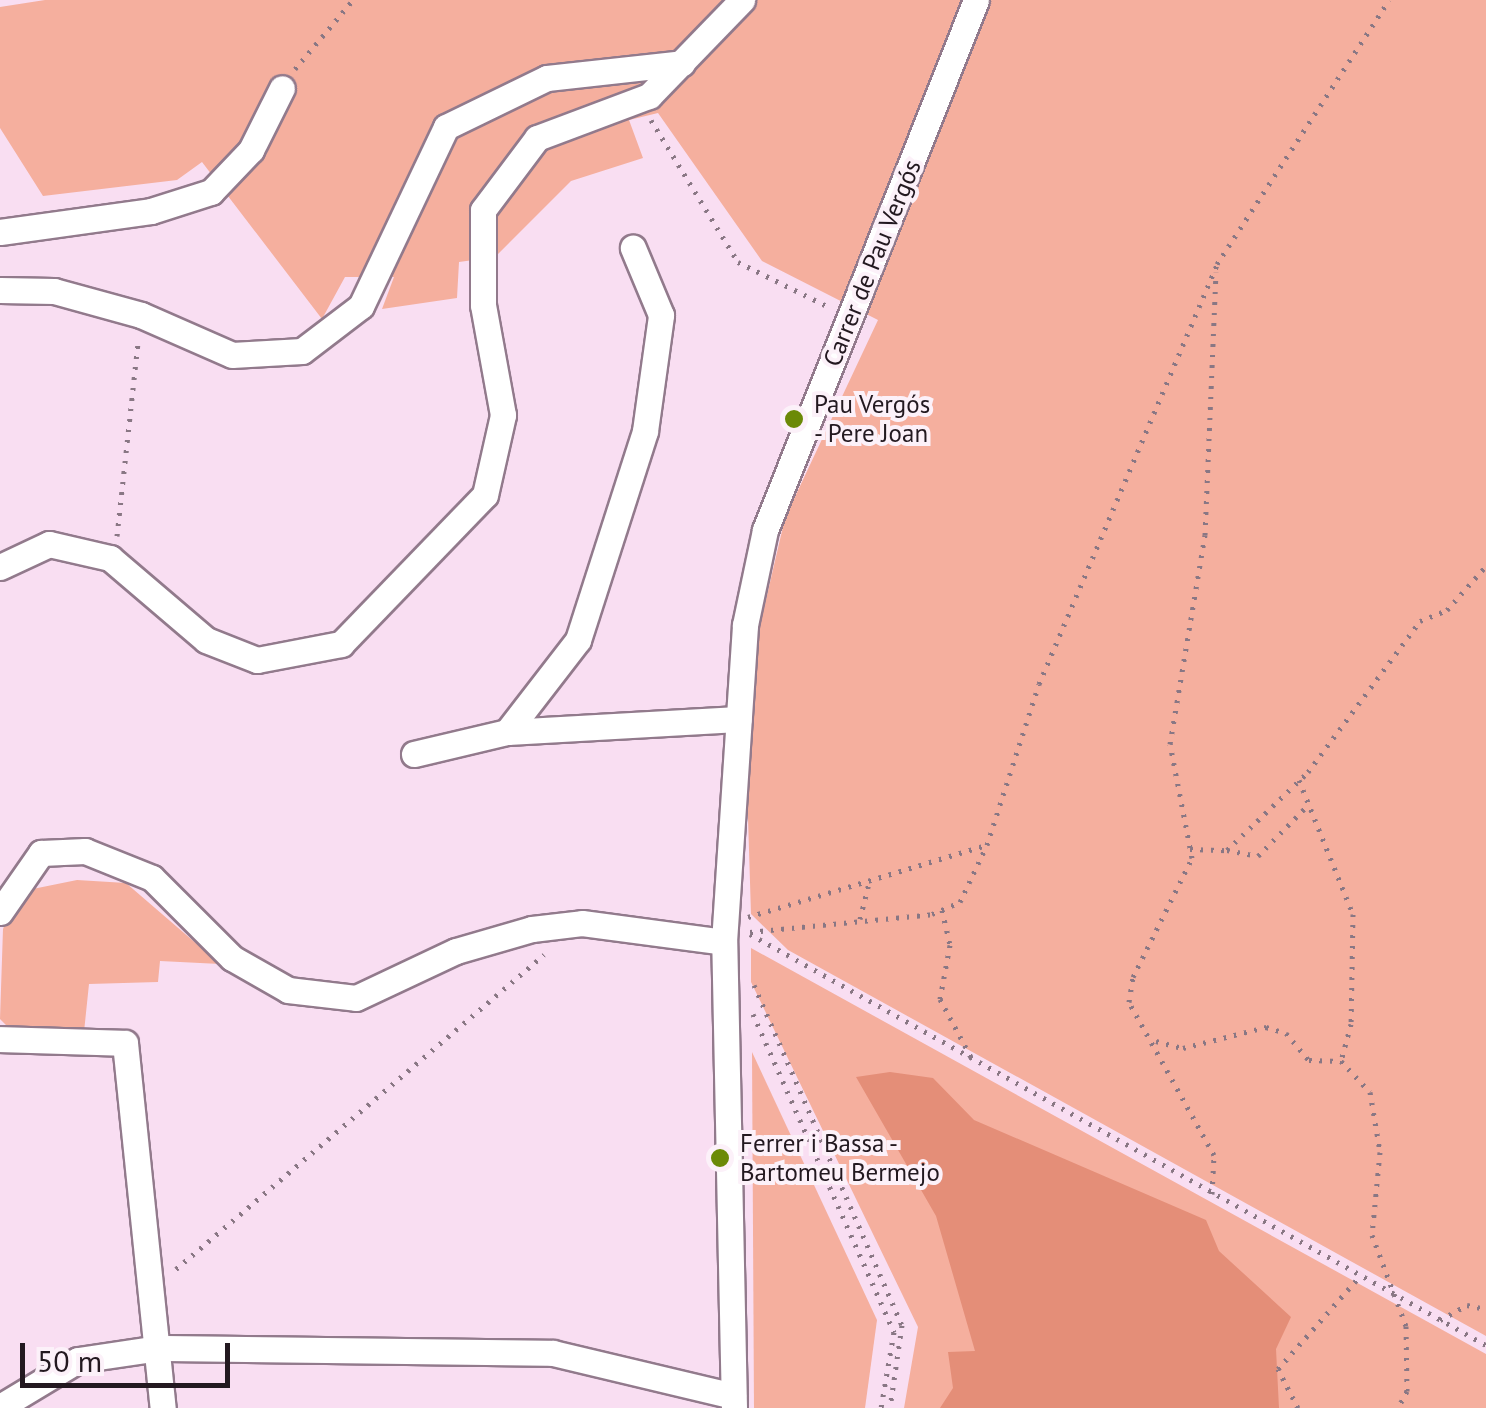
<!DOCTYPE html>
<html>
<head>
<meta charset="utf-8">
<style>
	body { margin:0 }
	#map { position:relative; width:1486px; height:1408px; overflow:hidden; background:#f9def2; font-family:"PT Sans",sans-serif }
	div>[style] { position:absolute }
	.green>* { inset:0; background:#f5af9e }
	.forest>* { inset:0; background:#e48e78 }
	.path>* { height:5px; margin-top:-2.5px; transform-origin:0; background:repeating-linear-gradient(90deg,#897784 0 2.5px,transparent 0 10.5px) }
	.roads { filter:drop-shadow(2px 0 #927a8c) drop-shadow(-2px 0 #927a8c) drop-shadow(0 2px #927a8c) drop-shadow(0 -2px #927a8c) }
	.street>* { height:25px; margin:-12.5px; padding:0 12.5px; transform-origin:12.5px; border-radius:12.5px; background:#fff }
	.dots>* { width:28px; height:28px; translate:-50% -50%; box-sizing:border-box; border:5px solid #fcf1f9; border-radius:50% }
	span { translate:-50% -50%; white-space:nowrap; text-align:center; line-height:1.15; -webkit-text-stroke:8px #fcf1f9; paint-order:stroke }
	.street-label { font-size:25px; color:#231920 }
	.poi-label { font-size:25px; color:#231920 }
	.left { translate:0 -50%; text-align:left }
	.scale { position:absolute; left:20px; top:1343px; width:210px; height:45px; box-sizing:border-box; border:5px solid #231920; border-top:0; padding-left:12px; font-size:30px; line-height:35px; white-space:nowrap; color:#231920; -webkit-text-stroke:8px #fcf1f9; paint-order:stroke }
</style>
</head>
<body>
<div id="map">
	<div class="green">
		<div style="clip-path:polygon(45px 0,1486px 0,1486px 1336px,788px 950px,751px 914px,745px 721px,754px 651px,785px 518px,878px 320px,762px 261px,658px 113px,629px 120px,643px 158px,571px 181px,495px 257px,459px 262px,457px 298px,382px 309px,394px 277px,345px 277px,322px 319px,202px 162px,177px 180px,43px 196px,0 128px,0 7px)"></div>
		<div style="clip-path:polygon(77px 880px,126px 883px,220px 964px,160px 961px,158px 982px,89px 984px,84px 1032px,15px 1034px,0 1019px,3px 929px,18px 892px)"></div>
		<div style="clip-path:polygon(751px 948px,1486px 1354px,1486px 1408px,904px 1408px,918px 1327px,751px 982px)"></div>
		<div style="clip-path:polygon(752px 1052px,877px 1320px,865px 1408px,754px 1408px)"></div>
	</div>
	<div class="forest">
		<div style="clip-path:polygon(890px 1072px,933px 1078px,974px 1120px,1206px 1220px,1219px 1251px,1291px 1317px,1276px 1349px,1279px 1408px,940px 1408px,953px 1388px,948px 1352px,975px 1351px,936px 1216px,856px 1077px)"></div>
	</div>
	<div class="path">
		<div style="left:295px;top:69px;width:90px;rotate:-50deg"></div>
		<div style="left:651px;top:120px;width:167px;rotate:58.5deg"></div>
		<div style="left:738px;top:262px;width:102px;rotate:26.3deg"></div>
		<div style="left:117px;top:536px;width:194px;rotate:-83.8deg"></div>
		<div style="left:1299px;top:780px;width:144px;rotate:68.1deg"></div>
		<div style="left:1353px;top:914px;width:110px;rotate:91deg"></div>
		<div style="left:1351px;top:1024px;width:38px;rotate:105deg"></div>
		<div style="left:1190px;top:849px;width:37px;rotate:2deg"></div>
		<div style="left:1227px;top:850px;width:112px;rotate:-43.9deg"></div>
		<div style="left:1308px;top:772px;width:188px;rotate:-53.4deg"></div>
		<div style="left:1420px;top:621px;width:29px;rotate:-22deg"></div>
		<div style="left:1447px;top:610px;width:59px;rotate:-48.4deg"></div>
		<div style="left:1227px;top:850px;width:32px;rotate:11deg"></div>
		<div style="left:1258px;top:856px;width:67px;rotate:-45.6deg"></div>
		<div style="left:942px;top:910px;width:36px;rotate:77deg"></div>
		<div style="left:950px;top:945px;width:55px;rotate:100.5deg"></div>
		<div style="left:940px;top:999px;width:66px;rotate:61.9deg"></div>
		<div style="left:748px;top:917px;width:250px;rotate:-16.8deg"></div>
		<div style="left:987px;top:845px;width:169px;rotate:-72.1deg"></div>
		<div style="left:1039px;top:684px;width:456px;rotate:-67deg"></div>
		<div style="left:1217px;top:264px;width:315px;rotate:-56.9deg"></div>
		<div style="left:860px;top:919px;width:37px;rotate:-76deg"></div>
		<div style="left:750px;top:932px;width:183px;rotate:-5.6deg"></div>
		<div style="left:932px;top:914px;width:30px;rotate:-23deg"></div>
		<div style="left:960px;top:902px;width:63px;rotate:-64.7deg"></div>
		<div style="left:750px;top:934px;width:843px;rotate:29.18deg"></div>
		<div style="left:754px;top:985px;width:371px;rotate:66.5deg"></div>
		<div style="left:902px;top:1325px;width:84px;rotate:98.2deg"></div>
		<div style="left:753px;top:1014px;width:348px;rotate:66.1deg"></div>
		<div style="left:894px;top:1332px;width:77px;rotate:99.7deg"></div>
		<div style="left:1156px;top:1041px;width:28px;rotate:15deg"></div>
		<div style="left:1183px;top:1048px;width:86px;rotate:-14.2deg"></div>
		<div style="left:1266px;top:1027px;width:21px;rotate:17deg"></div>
		<div style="left:1286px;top:1033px;width:35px;rotate:50deg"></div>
		<div style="left:1309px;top:1060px;width:32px;rotate:2deg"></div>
		<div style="left:1341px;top:1061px;width:42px;rotate:46.9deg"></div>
		<div style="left:1370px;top:1092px;width:61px;rotate:80.5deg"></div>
		<div style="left:1380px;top:1152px;width:83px;rotate:95.5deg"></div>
		<div style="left:1372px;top:1235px;width:97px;rotate:69.5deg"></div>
		<div style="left:1406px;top:1326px;width:65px;rotate:89.1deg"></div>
		<div style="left:1407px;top:1391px;width:19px;rotate:118deg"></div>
		<div style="left:1212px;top:1194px;width:39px;rotate:-87deg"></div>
		<div style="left:1214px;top:1155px;width:175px;rotate:-119.1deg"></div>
		<div style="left:1129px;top:1002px;width:25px;rotate:-81deg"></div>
		<div style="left:1133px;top:977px;width:133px;rotate:-63.6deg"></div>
		<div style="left:1192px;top:858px;width:116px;rotate:-100.9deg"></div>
		<div style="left:1170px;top:744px;width:212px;rotate:-80.5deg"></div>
		<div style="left:1205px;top:535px;width:263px;rotate:-87.6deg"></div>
		<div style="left:176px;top:1269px;width:484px;rotate:-40.5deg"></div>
		<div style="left:1440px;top:1320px;width:31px;rotate:-29deg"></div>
		<div style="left:1467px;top:1305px;width:19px;rotate:12deg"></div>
		<div style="left:1298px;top:1408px;width:44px;rotate:-117.1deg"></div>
		<div style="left:1278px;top:1369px;width:124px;rotate:-48.6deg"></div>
	</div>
	<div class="roads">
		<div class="street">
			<div style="left:0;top:232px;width:152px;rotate:-7.9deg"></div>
			<div style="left:151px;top:211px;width:63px;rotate:-17.6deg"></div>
			<div style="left:211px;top:192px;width:58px;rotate:-46.4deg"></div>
			<div style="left:251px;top:150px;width:69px;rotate:-63.4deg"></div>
			<div style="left:0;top:290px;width:54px;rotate:1.1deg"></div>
			<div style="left:54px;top:291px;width:90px;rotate:15.4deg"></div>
			<div style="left:141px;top:315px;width:99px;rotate:23.7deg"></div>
			<div style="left:232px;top:355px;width:70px;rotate:-3.3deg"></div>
			<div style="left:302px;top:351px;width:74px;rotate:-37.3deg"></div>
			<div style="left:361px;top:306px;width:198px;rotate:-64.6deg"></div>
			<div style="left:446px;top:127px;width:112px;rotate:-25.9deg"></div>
			<div style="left:547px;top:78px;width:136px;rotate:-6.3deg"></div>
			<div style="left:0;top:567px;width:54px;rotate:-25.1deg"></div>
			<div style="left:49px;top:544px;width:63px;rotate:12.9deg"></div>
			<div style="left:110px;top:558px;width:126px;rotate:40.5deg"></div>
			<div style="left:206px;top:640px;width:55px;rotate:21.4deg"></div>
			<div style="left:257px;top:660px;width:86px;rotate:-10.8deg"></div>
			<div style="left:341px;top:644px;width:207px;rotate:-46deg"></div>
			<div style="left:485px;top:495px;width:82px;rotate:-77.3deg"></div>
			<div style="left:503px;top:415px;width:112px;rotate:-100.3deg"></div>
			<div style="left:483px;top:305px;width:95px;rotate:-90deg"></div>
			<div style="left:483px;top:210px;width:90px;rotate:-53.1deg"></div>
			<div style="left:537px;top:138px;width:120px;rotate:-20.6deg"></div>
			<div style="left:649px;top:96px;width:134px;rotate:-45.9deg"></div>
			<div style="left:507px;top:732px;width:116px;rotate:-52.3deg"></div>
			<div style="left:578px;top:640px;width:219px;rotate:-72.2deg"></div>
			<div style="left:645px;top:431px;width:117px;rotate:-82.1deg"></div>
			<div style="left:661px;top:315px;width:73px;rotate:-112.7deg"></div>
			<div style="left:414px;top:754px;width:96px;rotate:-13.3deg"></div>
			<div style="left:507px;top:732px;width:232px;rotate:-3.2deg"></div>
			<div style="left:0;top:912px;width:72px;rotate:-55.2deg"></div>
			<div style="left:41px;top:853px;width:44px;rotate:-2.6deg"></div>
			<div style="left:85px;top:851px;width:72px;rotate:21.9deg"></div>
			<div style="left:152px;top:878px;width:113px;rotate:45deg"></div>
			<div style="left:232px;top:958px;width:64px;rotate:29.7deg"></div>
			<div style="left:288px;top:990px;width:68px;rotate:6.7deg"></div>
			<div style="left:356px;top:998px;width:110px;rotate:-25.2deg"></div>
			<div style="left:456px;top:951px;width:79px;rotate:-16.1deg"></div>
			<div style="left:532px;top:929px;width:50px;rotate:-6.8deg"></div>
			<div style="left:582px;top:923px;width:143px;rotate:7.6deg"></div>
			<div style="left:0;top:1039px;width:125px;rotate:1.8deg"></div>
			<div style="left:125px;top:1043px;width:367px;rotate:84.1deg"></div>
			<div style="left:0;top:1407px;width:91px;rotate:-31.1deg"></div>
			<div style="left:78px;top:1360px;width:81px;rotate:-8.5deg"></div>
			<div style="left:158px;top:1348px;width:395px;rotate:0.7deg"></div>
			<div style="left:553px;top:1353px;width:185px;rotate:13.4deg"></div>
			<div style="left:734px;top:1408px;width:466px;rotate:-91.2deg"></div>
			<div style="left:724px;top:942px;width:318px;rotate:-86.2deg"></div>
			<div style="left:745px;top:625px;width:97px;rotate:-78.1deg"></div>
			<div style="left:765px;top:530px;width:570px;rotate:-68.29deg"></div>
		</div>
	</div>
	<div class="dots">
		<div style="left:794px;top:419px;background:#6b8a07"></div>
		<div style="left:720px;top:1158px;background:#6b8a07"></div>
	</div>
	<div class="street-label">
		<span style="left:872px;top:263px;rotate:-68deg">Carrer de Pau Vergós</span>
	</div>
	<div class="poi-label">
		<span class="left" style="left:814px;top:419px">Pau Vergós<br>- Pere Joan</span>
		<span class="left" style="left:740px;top:1158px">Ferrer i Bassa -<br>Bartomeu Bermejo</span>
	</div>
	<div class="scale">50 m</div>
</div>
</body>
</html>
